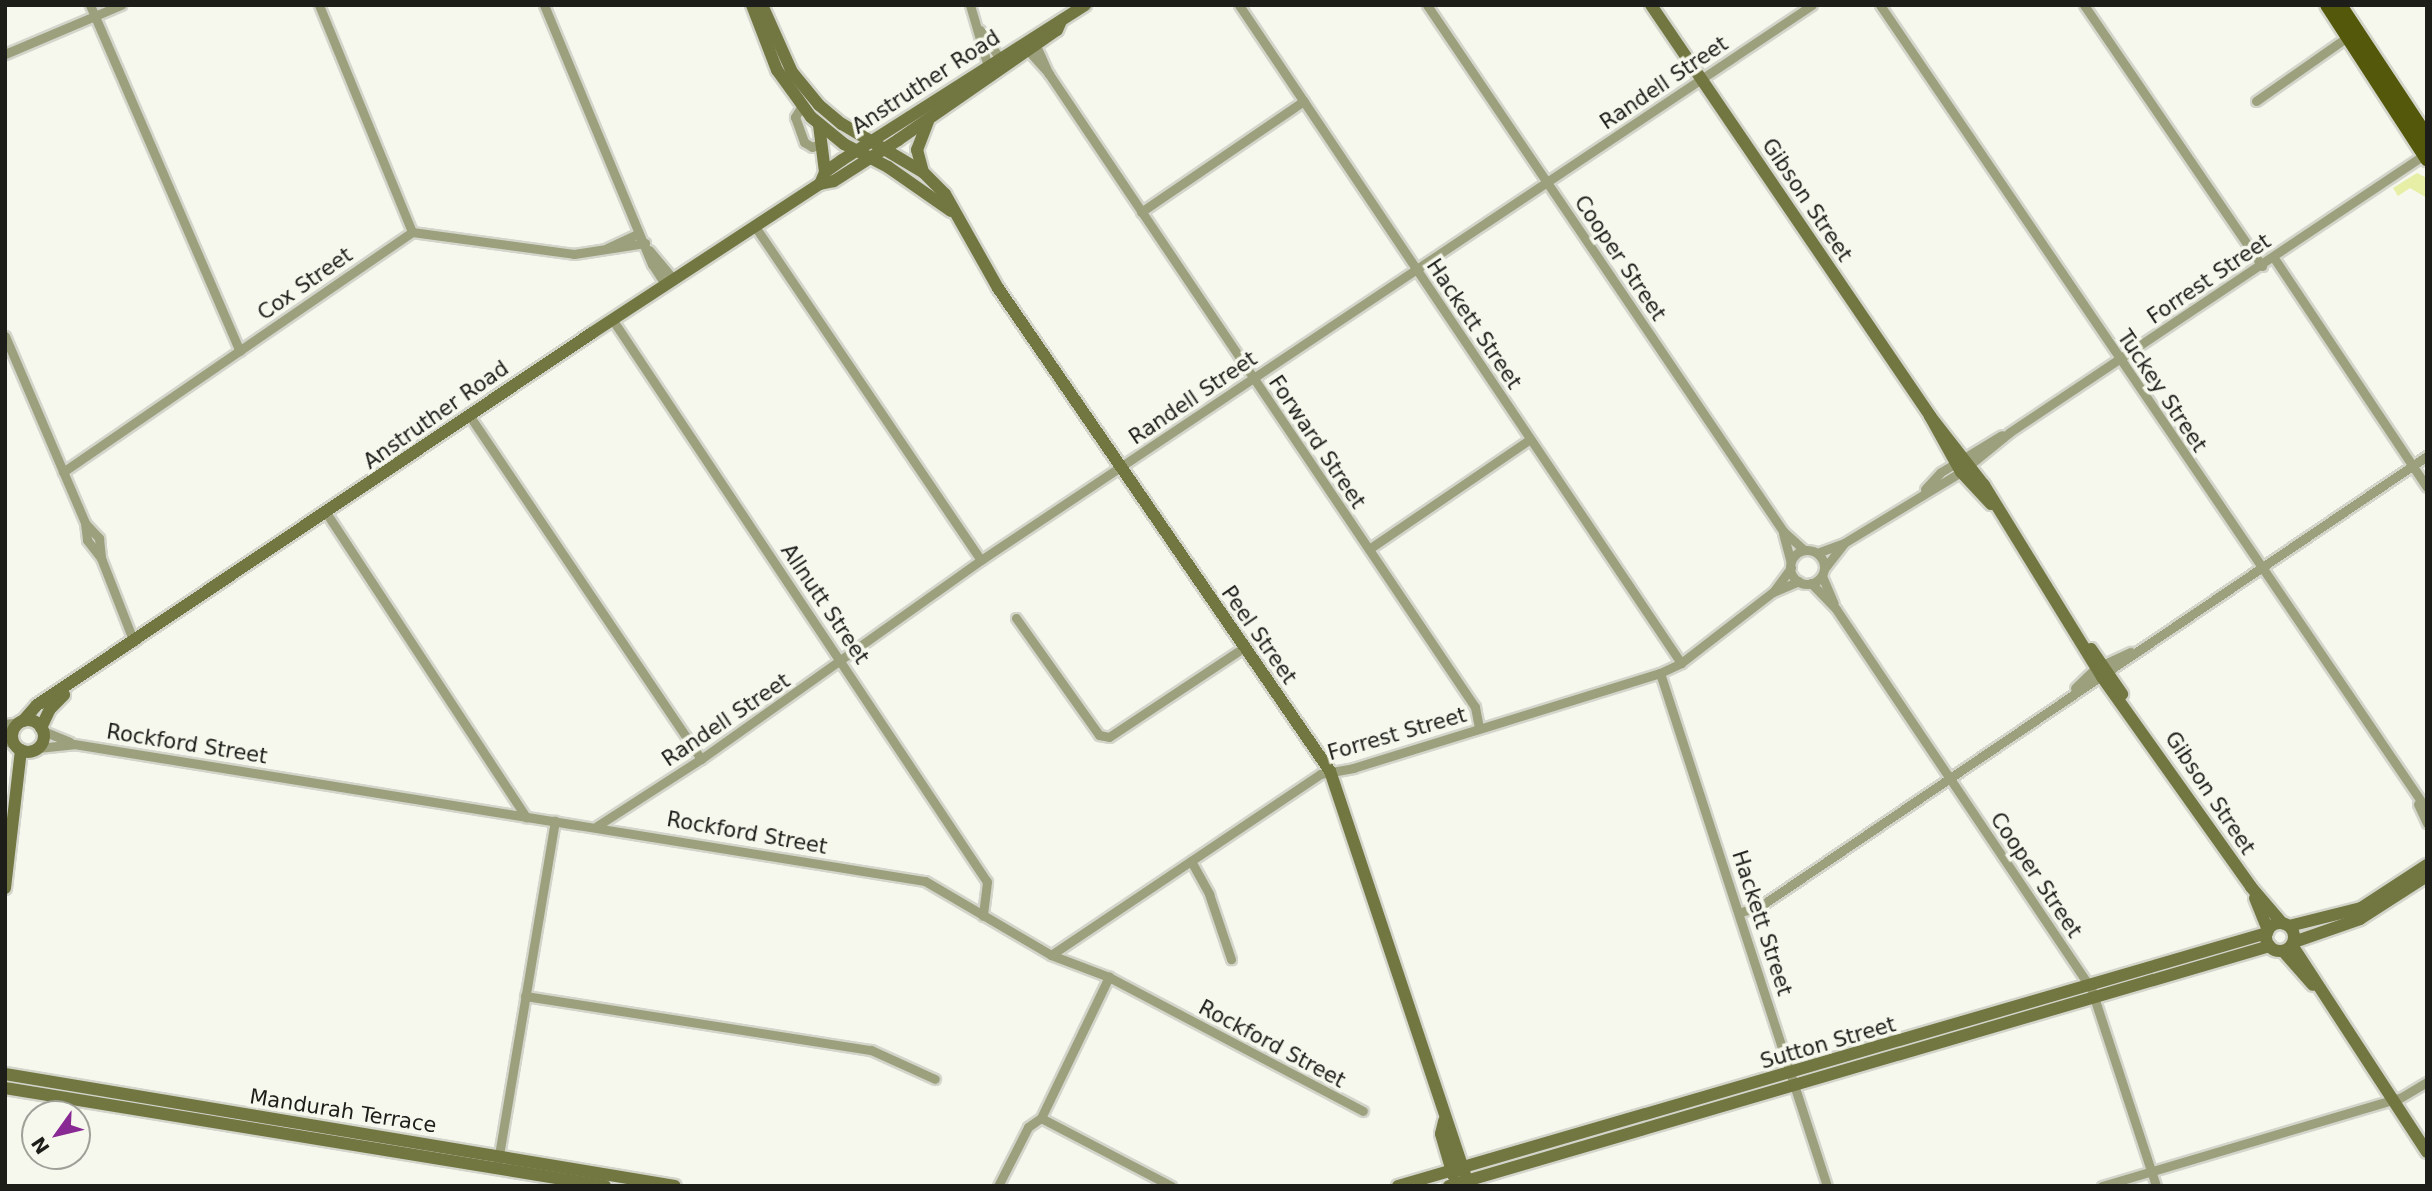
<!DOCTYPE html>
<html>
<head>
<meta charset="utf-8">
<style>
	body { margin:0 }
	#map { position:relative; width:2432px; height:1191px; overflow:hidden; background:#f6f8ed; font-family:"DejaVu Sans",sans-serif }
	div>[style] { position:absolute }
	.green>* { inset:0; background:#e7efa6 }
	.roads { filter:drop-shadow(2px 0 #d3d5cb) drop-shadow(-2px 0 #d3d5cb) drop-shadow(0 2px #d3d5cb) drop-shadow(0 -2px #d3d5cb) }
	.street>* { height:9px; margin:-4.5px; padding:0 4.5px; transform-origin:4.5px; border-radius:4.5px; background:#9ca07d }
	.street>.ring { margin:-4.5px; padding:0; box-sizing:content-box; background:none; border:9px solid #9ca07d; border-radius:50% }
	.secondary>* { height:12px; margin:-6px; padding:0 6px; transform-origin:6px; border-radius:6px; background:#727641 }
	.secondary>.ring { margin:-6px; padding:0; box-sizing:content-box; background:none; border:12px solid #727641; border-radius:50% }
	.primary>* { height:14px; margin:-7px; padding:0 7px; transform-origin:7px; border-radius:7px; background:#54580b }
	span { translate:-50% -50%; white-space:nowrap; text-align:center; line-height:1.15; -webkit-text-stroke:7px #f6f8ed; paint-order:stroke }
	.street-label { font-size:21px; color:#1d1e1a }
	.frame { position:absolute; inset:0; border:7px solid #1d1e1a; pointer-events:none }
	.north { position:absolute; left:21px; top:1100px; width:70px; height:70px; box-sizing:border-box; background:#f6f8ed; border:2px solid #9fa199; border-radius:50%; rotate:236deg; font-size:19px; font-weight:700; line-height:28px; text-align:center; color:#1d1e1a }
	.north::after { content:''; display:block; margin:auto; width:24px; height:32px; background:#892993; clip-path:polygon(50% 0,100% 100%,50% 72%,0 100%) }
</style>
</head>
<body>
<div id="map">
	<div class="green">
		<div style="clip-path:polygon(2417px 173px,2427px 178px,2427px 198px,2410px 188px,2398px 196px,2393px 188px)"></div>
	</div>
	<div class="roads">
		<div class="street">
			<div style="left:90px;top:5px;width:377px;rotate:66.6deg"></div>
			<div style="left:319px;top:5px;width:245px;rotate:67.7deg"></div>
			<div style="left:544px;top:5px;width:281px;rotate:67.4deg"></div>
			<div style="left:652px;top:264px;width:24px;rotate:57deg"></div>
			<div style="left:970px;top:5px;width:68px;rotate:73.7deg"></div>
			<div style="left:1239px;top:5px;width:793px;rotate:56.11deg"></div>
			<div style="left:1427px;top:5px;width:635px;rotate:55.91deg"></div>
			<div style="left:1783px;top:531px;width:28px;rotate:42deg"></div>
			<div style="left:1880px;top:5px;width:973px;rotate:55.8deg"></div>
			<div style="left:2084px;top:5px;width:316px;rotate:55.7deg"></div>
			<div style="left:980px;top:30px;width:39px;rotate:55deg"></div>
			<div style="left:1034px;top:41px;width:36px;rotate:66deg"></div>
			<div style="left:1049px;top:74px;width:763px;rotate:56.06deg"></div>
			<div style="left:1475px;top:707px;width:21px;rotate:79deg"></div>
			<div style="left:1025px;top:47px;width:36px;rotate:48deg"></div>
			<div style="left:5px;top:54px;width:126px;rotate:-22.9deg"></div>
			<div style="left:2256px;top:101px;width:113px;rotate:-35deg"></div>
			<div style="left:801px;top:107px;width:12px;rotate:121deg"></div>
			<div style="left:795px;top:117px;width:27px;rotate:70deg"></div>
			<div style="left:804px;top:142px;width:9px;rotate:32deg"></div>
			<div style="left:812px;top:147px;width:9px;rotate:-21deg"></div>
			<div style="left:1141px;top:212px;width:197px;rotate:-34.3deg"></div>
			<div style="left:756px;top:228px;width:401px;rotate:55.9deg"></div>
			<div style="left:607px;top:248px;width:35px;rotate:-25deg"></div>
			<div style="left:649px;top:250px;width:38px;rotate:50deg"></div>
			<div style="left:2274px;top:258px;width:275px;rotate:56.3deg"></div>
			<div style="left:612px;top:319px;width:676px;rotate:56.33deg"></div>
			<div style="left:987px;top:882px;width:34px;rotate:97deg"></div>
			<div style="left:5px;top:336px;width:203px;rotate:66.8deg"></div>
			<div style="left:85px;top:523px;width:17px;rotate:83deg"></div>
			<div style="left:87px;top:540px;width:23px;rotate:52deg"></div>
			<div style="left:101px;top:558px;width:90px;rotate:68.6deg"></div>
			<div style="left:469px;top:415px;width:415px;rotate:56deg"></div>
			<div style="left:63px;top:472px;width:424px;rotate:-34.5deg"></div>
			<div style="left:412px;top:232px;width:163px;rotate:7.7deg"></div>
			<div style="left:574px;top:254px;width:72px;rotate:-8.8deg"></div>
			<div style="left:1925px;top:489px;width:23px;rotate:-47deg"></div>
			<div style="left:1941px;top:472px;width:71px;rotate:-31.2deg"></div>
			<div style="left:327px;top:514px;width:363px;rotate:56.7deg"></div>
			<div style="left:85px;top:523px;width:21px;rotate:47deg"></div>
			<div style="left:99px;top:538px;width:20px;rotate:84deg"></div>
			<div style="left:1783px;top:533px;width:30px;rotate:75deg"></div>
			<div style="left:1369px;top:549px;width:195px;rotate:-34.3deg"></div>
			<div class="ring" style="left:1790px;top:550px;width:25px;height:25px"></div>
			<div style="left:1817px;top:553px;width:29px;rotate:-20deg"></div>
			<div style="left:1844px;top:543px;width:137px;rotate:-31.3deg"></div>
			<div style="left:1961px;top:472px;width:63px;rotate:-39.2deg"></div>
			<div style="left:2010px;top:432px;width:502px;rotate:-33.79deg"></div>
			<div style="left:1824px;top:569px;width:31px;rotate:-52deg"></div>
			<div style="left:1822px;top:576px;width:30px;rotate:67deg"></div>
			<div style="left:1811px;top:583px;width:36px;rotate:46deg"></div>
			<div style="left:1836px;top:609px;width:457px;rotate:56.1deg"></div>
			<div style="left:2091px;top:988px;width:208px;rotate:71.8deg"></div>
			<div style="left:1774px;top:591px;width:29px;rotate:-54deg"></div>
			<div style="left:1016px;top:618px;width:143px;rotate:54.6deg"></div>
			<div style="left:1099px;top:735px;width:10px;rotate:11deg"></div>
			<div style="left:1109px;top:737px;width:161px;rotate:-33.6deg"></div>
			<div style="left:1660px;top:673px;width:539px;rotate:71.97deg"></div>
			<div style="left:2075px;top:688px;width:29px;rotate:-44deg"></div>
			<div style="left:2096px;top:668px;width:38px;rotate:-25deg"></div>
			<div style="left:5px;top:724px;width:16px;rotate:-7deg"></div>
			<div style="left:43px;top:731px;width:29px;rotate:22deg"></div>
			<div style="left:5px;top:740px;width:13px;rotate:29deg"></div>
			<div style="left:38px;top:748px;width:36px;rotate:-6deg"></div>
			<div style="left:74px;top:744px;width:862px;rotate:9.15deg"></div>
			<div style="left:925px;top:881px;width:146px;rotate:30.4deg"></div>
			<div style="left:1051px;top:955px;width:62px;rotate:20.8deg"></div>
			<div style="left:1109px;top:977px;width:287px;rotate:27.8deg"></div>
			<div style="left:2418px;top:804px;width:21px;rotate:65deg"></div>
			<div style="left:597px;top:826px;width:124px;rotate:-32.8deg"></div>
			<div style="left:701px;top:759px;width:344px;rotate:-35.4deg"></div>
			<div style="left:981px;top:560px;width:999px;rotate:-33.74deg"></div>
			<div style="left:1191px;top:861px;width:38px;rotate:61deg"></div>
			<div style="left:1209px;top:894px;width:69px;rotate:71.3deg"></div>
			<div style="left:1741px;top:912px;width:19px;rotate:-16deg"></div>
			<div style="left:1759px;top:907px;width:806px;rotate:-34.03deg"></div>
			<div style="left:1051px;top:955px;width:324px;rotate:-33.9deg"></div>
			<div style="left:1320px;top:774px;width:34px;rotate:-10deg"></div>
			<div style="left:1353px;top:768px;width:321px;rotate:-17.2deg"></div>
			<div style="left:1660px;top:673px;width:23px;rotate:-25deg"></div>
			<div style="left:1681px;top:663px;width:116px;rotate:-37.7deg"></div>
			<div style="left:1773px;top:592px;width:28px;rotate:-23deg"></div>
			<div style="left:525px;top:996px;width:350px;rotate:8.9deg"></div>
			<div style="left:871px;top:1050px;width:70px;rotate:24.4deg"></div>
			<div style="left:1041px;top:1118px;width:147px;rotate:27.6deg"></div>
			<div style="left:498px;top:1161px;width:345px;rotate:-80.5deg"></div>
			<div style="left:998px;top:1186px;width:66px;rotate:-63deg"></div>
			<div style="left:1028px;top:1127px;width:16px;rotate:-35deg"></div>
			<div style="left:1041px;top:1118px;width:157px;rotate:-64.3deg"></div>
			<div style="left:2102px;top:1186px;width:311px;rotate:-16.5deg"></div>
			<div style="left:2400px;top:1098px;width:31px;rotate:-31deg"></div>
		</div>
		<div class="secondary">
			<div style="left:752px;top:5px;width:70px;rotate:69deg"></div>
			<div style="left:777px;top:70px;width:58px;rotate:54.1deg"></div>
			<div style="left:811px;top:117px;width:43px;rotate:39.3deg"></div>
			<div style="left:844px;top:144px;width:50px;rotate:27.6deg"></div>
			<div style="left:888px;top:167px;width:77px;rotate:34.9deg"></div>
			<div style="left:762px;top:5px;width:73px;rotate:65.9deg"></div>
			<div style="left:792px;top:72px;width:43px;rotate:50.7deg"></div>
			<div style="left:819px;top:105px;width:30px;rotate:40deg"></div>
			<div style="left:842px;top:124px;width:94px;rotate:30.7deg"></div>
			<div style="left:923px;top:172px;width:31px;rotate:45deg"></div>
			<div style="left:945px;top:194px;width:108px;rotate:60.6deg"></div>
			<div style="left:998px;top:288px;width:586px;rotate:55.5deg"></div>
			<div style="left:1330px;top:771px;width:438px;rotate:71.5deg"></div>
			<div style="left:1651px;top:5px;width:497px;rotate:55.8deg"></div>
			<div style="left:1930px;top:416px;width:64px;rotate:61deg"></div>
			<div style="left:1961px;top:472px;width:44px;rotate:46.8deg"></div>
			<div style="left:819px;top:125px;width:47px;rotate:82.7deg"></div>
			<div style="left:923px;top:172px;width:23px;rotate:-105deg"></div>
			<div style="left:917px;top:150px;width:31px;rotate:-69deg"></div>
			<div style="left:820px;top:184px;width:13px;rotate:-67deg"></div>
			<div style="left:825px;top:172px;width:21px;rotate:-35deg"></div>
			<div style="left:842px;top:160px;width:288px;rotate:-32.5deg"></div>
			<div style="left:1930px;top:416px;width:88px;rotate:52deg"></div>
			<div style="left:1984px;top:485px;width:225px;rotate:58.4deg"></div>
			<div style="left:2102px;top:677px;width:257px;rotate:54.6deg"></div>
			<div style="left:2251px;top:887px;width:48px;rotate:49.3deg"></div>
			<div style="left:2091px;top:649px;width:55px;rotate:55.4deg"></div>
			<div class="ring" style="left:12px;top:720px;width:20px;height:20px"></div>
			<div style="left:23px;top:721px;width:21px;rotate:-49deg"></div>
			<div style="left:37px;top:705px;width:668px;rotate:-33.83deg"></div>
			<div style="left:592px;top:333px;width:272px;rotate:-33.2deg"></div>
			<div style="left:820px;top:184px;width:14px;rotate:-12deg"></div>
			<div style="left:834px;top:181px;width:76px;rotate:-32.6deg"></div>
			<div style="left:898px;top:140px;width:193px;rotate:-34.7deg"></div>
			<div style="left:1057px;top:30px;width:10px;rotate:-66deg"></div>
			<div style="left:41px;top:728px;width:21px;rotate:-65deg"></div>
			<div style="left:50px;top:709px;width:20px;rotate:-45deg"></div>
			<div style="left:5px;top:888px;width:139px;rotate:-83.4deg"></div>
			<div style="left:2255px;top:898px;width:35px;rotate:68deg"></div>
			<div class="ring" style="left:2266px;top:923px;width:16px;height:16px"></div>
			<div style="left:2289px;top:926px;width:74px;rotate:-14deg"></div>
			<div style="left:2361px;top:908px;width:79px;rotate:-33.1deg"></div>
			<div style="left:2294px;top:942px;width:70px;rotate:-19.2deg"></div>
			<div style="left:2360px;top:919px;width:80px;rotate:-32.7deg"></div>
			<div style="left:2292px;top:945px;width:247px;rotate:56.9deg"></div>
			<div style="left:2283px;top:951px;width:45px;rotate:48.6deg"></div>
			<div style="left:5px;top:1074px;width:679px;rotate:9.49deg"></div>
			<div style="left:5px;top:1088px;width:608px;rotate:9.28deg"></div>
			<div style="left:1444px;top:1121px;width:13px;rotate:103deg"></div>
			<div style="left:1441px;top:1134px;width:43px;rotate:73.7deg"></div>
			<div style="left:1398px;top:1186px;width:905px;rotate:-16.23deg"></div>
			<div style="left:1449px;top:1186px;width:855px;rotate:-16.3deg"></div>
		</div>
		<div class="primary">
			<div style="left:2327px;top:5px;width:184px;rotate:57deg"></div>
			<div style="left:2340px;top:5px;width:158px;rotate:56.6deg"></div>
		</div>
	</div>
	<div class="street-label">
		<span style="left:926px;top:82px;rotate:-33deg">Anstruther Road</span>
		<span style="left:1664px;top:83px;rotate:-34deg">Randell Street</span>
		<span style="left:1807px;top:200px;rotate:56deg">Gibson Street</span>
		<span style="left:1620px;top:258px;rotate:56deg">Cooper Street</span>
		<span style="left:2209px;top:279px;rotate:-34deg">Forrest Street</span>
		<span style="left:305px;top:284px;rotate:-35deg">Cox Street</span>
		<span style="left:1474px;top:324px;rotate:56deg">Hackett Street</span>
		<span style="left:2162px;top:391px;rotate:56deg">Tuckey Street</span>
		<span style="left:1193px;top:398px;rotate:-34deg">Randell Street</span>
		<span style="left:436px;top:415px;rotate:-35deg">Anstruther Road</span>
		<span style="left:1317px;top:442px;rotate:56deg">Forward Street</span>
		<span style="left:825px;top:604px;rotate:56deg">Allnutt Street</span>
		<span style="left:1259px;top:635px;rotate:55deg">Peel Street</span>
		<span style="left:726px;top:720px;rotate:-34deg">Randell Street</span>
		<span style="left:1397px;top:734px;rotate:-16deg">Forrest Street</span>
		<span style="left:187px;top:744px;rotate:9deg">Rockford Street</span>
		<span style="left:2210px;top:793px;rotate:56deg">Gibson Street</span>
		<span style="left:747px;top:833px;rotate:10deg">Rockford Street</span>
		<span style="left:2036px;top:875px;rotate:56deg">Cooper Street</span>
		<span style="left:1762px;top:923px;rotate:72deg">Hackett Street</span>
		<span style="left:1828px;top:1043px;rotate:-16deg">Sutton Street</span>
		<span style="left:1272px;top:1044px;rotate:28deg">Rockford Street</span>
		<span style="left:343px;top:1111px;rotate:9deg">Mandurah Terrace</span>
	</div>
	<div class="frame"></div>
	<div class="north">N</div>
</div>
</body>
</html>
